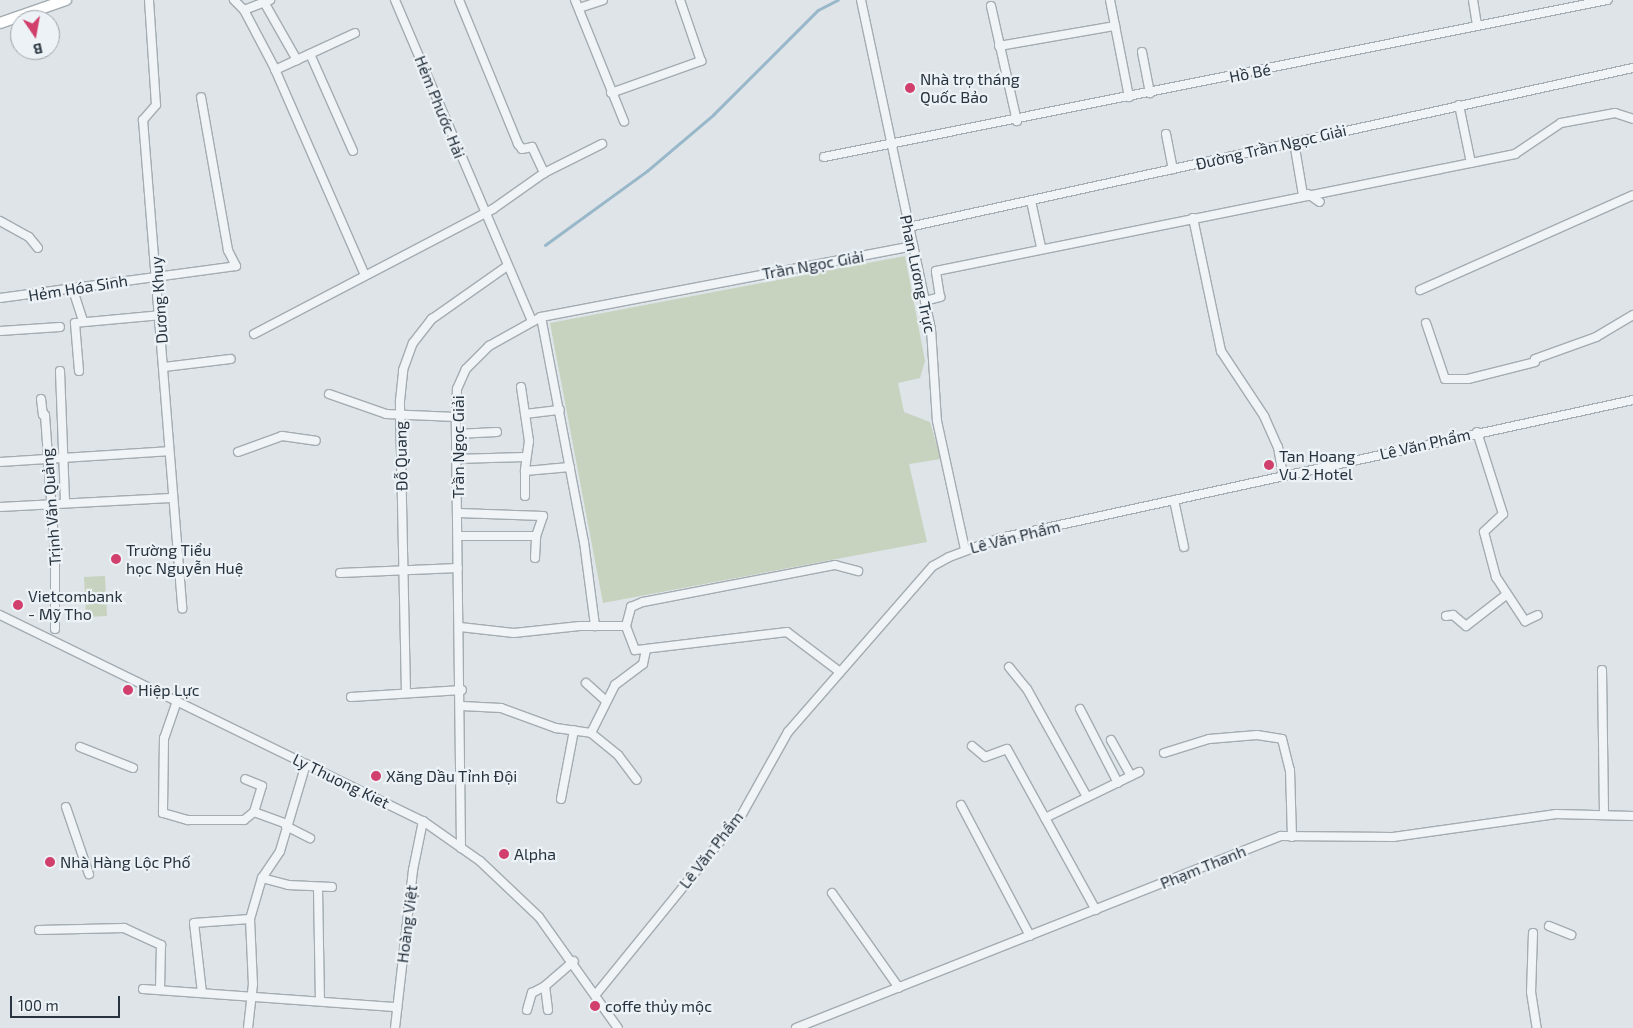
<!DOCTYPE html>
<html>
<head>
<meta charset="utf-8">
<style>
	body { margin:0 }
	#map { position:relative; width:1633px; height:1028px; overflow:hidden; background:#dee4e8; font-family:"Exo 2",sans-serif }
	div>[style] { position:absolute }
	.green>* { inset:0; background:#c7d2bf; transform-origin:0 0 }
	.stream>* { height:2.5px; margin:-1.25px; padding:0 1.25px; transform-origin:1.25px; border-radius:1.25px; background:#98b8c9 }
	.roads { filter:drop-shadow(1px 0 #a3acb2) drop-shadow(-1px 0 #a3acb2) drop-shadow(0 1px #a3acb2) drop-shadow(0 -1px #a3acb2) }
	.minor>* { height:8px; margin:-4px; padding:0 4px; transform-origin:4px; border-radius:4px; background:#f1f4f6 }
	.major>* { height:10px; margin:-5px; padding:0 5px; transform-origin:5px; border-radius:5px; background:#fff }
	.dots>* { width:14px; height:14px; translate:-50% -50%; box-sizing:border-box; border:2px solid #edf2f6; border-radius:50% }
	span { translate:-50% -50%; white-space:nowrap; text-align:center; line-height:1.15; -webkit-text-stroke:4.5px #edf2f6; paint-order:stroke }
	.street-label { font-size:16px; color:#27343f }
	.poi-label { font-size:16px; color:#27343f }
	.left { translate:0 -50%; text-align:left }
	.north { position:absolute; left:10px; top:10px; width:50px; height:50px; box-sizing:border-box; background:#edf2f6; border:1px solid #9ea6ad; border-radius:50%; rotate:168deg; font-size:14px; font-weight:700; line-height:20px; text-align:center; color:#27343f }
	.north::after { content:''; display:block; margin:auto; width:18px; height:22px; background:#d13f6d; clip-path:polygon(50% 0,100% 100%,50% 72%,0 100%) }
	.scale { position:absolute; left:10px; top:996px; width:110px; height:22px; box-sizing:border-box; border:2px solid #27343f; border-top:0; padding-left:6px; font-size:15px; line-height:18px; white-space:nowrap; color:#27343f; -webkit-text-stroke:4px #edf2f6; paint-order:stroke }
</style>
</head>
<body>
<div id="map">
	<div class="green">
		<div style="clip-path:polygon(905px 256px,925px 361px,920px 378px,898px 383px,904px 412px,930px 422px,941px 459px,909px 464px,927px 542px,603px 603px,550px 323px)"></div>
		<div style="left:105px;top:576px;width:40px;height:21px;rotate:87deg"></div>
	</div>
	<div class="stream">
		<div style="left:545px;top:245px;width:126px;rotate:-36deg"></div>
		<div style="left:647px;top:171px;width:87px;rotate:-40.3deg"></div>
		<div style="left:713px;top:115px;width:148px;rotate:-45deg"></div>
		<div style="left:818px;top:10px;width:22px;rotate:-27deg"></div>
	</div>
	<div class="roads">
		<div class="minor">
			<div style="left:149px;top:0;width:105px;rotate:86.2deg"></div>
			<div style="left:156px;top:105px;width:20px;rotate:131deg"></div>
			<div style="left:143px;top:120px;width:490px;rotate:85.4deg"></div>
			<div style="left:234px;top:0;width:14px;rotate:45deg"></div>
			<div style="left:244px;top:10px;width:64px;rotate:62.2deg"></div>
			<div style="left:274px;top:67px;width:227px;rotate:66.4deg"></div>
			<div style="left:395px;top:0;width:349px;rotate:66.9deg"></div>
			<div style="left:459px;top:0;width:156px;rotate:67.7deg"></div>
			<div style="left:518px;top:144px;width:6px;rotate:51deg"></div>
			<div style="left:522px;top:149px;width:10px;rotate:-11deg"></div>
			<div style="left:532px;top:147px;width:29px;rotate:65deg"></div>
			<div style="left:575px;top:0;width:131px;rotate:68deg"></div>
			<div style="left:861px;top:0;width:336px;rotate:78deg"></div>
			<div style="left:931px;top:329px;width:92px;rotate:86.3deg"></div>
			<div style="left:937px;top:421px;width:131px;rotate:77.7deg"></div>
			<div style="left:1110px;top:0;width:99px;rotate:78.9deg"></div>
			<div style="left:1473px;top:0;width:26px;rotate:81deg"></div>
			<div style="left:264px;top:2px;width:67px;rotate:60.4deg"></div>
			<div style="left:991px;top:6px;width:118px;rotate:77.3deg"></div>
			<div style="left:579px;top:8px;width:25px;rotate:-18deg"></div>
			<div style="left:244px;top:10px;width:28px;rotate:-21deg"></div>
			<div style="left:999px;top:46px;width:118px;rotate:-9.8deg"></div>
			<div style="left:1142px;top:52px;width:42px;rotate:79deg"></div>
			<div style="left:310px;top:54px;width:106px;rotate:66.1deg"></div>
			<div style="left:275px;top:70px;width:88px;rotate:-24.8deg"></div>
			<div style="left:611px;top:93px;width:96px;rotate:-19.6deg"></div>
			<div style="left:701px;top:61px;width:65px;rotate:-109deg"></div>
			<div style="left:1459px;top:105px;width:59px;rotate:78.3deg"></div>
			<div style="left:1166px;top:134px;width:36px;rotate:79deg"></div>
			<div style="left:1294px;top:142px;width:54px;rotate:80.4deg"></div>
			<div style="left:824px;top:157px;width:799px;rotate:-11.34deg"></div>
			<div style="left:1308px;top:194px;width:14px;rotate:34deg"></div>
			<div style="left:1031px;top:201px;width:47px;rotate:77.7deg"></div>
			<div style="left:1193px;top:218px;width:136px;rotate:78.1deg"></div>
			<div style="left:1221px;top:351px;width:78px;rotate:56.5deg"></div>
			<div style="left:1264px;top:416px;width:34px;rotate:66deg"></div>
			<div style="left:1278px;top:447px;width:28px;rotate:80deg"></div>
			<div style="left:0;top:221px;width:33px;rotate:29deg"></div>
			<div style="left:29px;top:237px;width:14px;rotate:51deg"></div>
			<div style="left:909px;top:227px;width:741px;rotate:-12.39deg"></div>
			<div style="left:73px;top:290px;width:33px;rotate:72deg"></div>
			<div style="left:1420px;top:290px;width:233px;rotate:-24deg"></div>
			<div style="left:0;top:298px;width:238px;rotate:-7.7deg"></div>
			<div style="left:236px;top:266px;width:18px;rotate:-117deg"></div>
			<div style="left:228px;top:250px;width:155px;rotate:-100deg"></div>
			<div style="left:925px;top:301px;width:16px;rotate:-15deg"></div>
			<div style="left:940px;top:297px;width:26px;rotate:-99deg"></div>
			<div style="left:936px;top:271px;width:591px;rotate:-11.42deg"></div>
			<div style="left:1515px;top:154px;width:55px;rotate:-34deg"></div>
			<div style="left:1561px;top:123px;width:55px;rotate:-10.5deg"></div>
			<div style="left:1615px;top:113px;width:19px;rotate:18deg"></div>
			<div style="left:541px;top:317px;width:229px;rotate:79.2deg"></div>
			<div style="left:584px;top:542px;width:85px;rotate:82.5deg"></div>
			<div style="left:1426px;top:323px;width:59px;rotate:71.3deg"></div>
			<div style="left:1445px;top:379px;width:23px"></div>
			<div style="left:1468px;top:379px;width:69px;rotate:-14.2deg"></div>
			<div style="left:0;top:331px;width:60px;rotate:-3.8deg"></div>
			<div style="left:254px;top:334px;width:270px;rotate:-27.6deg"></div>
			<div style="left:493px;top:209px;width:62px;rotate:-35.2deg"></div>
			<div style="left:544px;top:173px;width:65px;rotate:-26.6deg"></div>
			<div style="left:1535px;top:359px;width:65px;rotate:-19.8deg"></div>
			<div style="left:1596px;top:337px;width:43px;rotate:-30.7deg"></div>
			<div style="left:164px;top:367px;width:67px;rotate:-6.8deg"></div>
			<div style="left:60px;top:371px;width:132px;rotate:87.8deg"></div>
			<div style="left:79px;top:371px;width:48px;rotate:-94.8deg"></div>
			<div style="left:75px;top:323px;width:86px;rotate:-5.3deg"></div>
			<div style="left:521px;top:387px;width:55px;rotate:81.6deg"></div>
			<div style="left:529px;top:441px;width:30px;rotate:98deg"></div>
			<div style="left:329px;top:394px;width:60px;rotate:19.3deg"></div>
			<div style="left:386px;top:414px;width:70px;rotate:2.5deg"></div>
			<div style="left:41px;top:399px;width:16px;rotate:83deg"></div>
			<div style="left:525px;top:414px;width:35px;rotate:-7deg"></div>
			<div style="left:45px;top:415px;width:138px;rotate:85.9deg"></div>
			<div style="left:55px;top:553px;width:76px;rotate:90deg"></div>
			<div style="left:1477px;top:432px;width:86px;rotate:72.4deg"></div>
			<div style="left:1503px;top:514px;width:26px;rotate:137deg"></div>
			<div style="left:1484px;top:532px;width:47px;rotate:75.1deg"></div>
			<div style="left:1496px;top:577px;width:53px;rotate:56.6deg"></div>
			<div style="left:1525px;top:621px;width:14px;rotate:-25deg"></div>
			<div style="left:456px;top:434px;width:41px;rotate:-2.8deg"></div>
			<div style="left:238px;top:452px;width:47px;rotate:-20deg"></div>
			<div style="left:282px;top:436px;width:34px;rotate:8deg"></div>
			<div style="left:456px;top:459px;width:69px;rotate:-1.7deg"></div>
			<div style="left:0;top:462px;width:168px;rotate:-3.7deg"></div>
			<div style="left:525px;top:496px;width:25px;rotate:-90deg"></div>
			<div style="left:525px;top:471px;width:45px;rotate:-5.1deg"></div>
			<div style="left:1174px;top:500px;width:48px;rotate:78deg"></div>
			<div style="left:0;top:507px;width:171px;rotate:-3deg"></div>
			<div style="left:458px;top:513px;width:85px;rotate:2deg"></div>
			<div style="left:543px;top:516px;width:21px;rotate:109deg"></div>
			<div style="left:536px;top:536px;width:78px;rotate:180deg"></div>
			<div style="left:535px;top:558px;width:22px;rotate:-87deg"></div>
			<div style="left:340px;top:573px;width:118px;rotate:-2.4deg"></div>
			<div style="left:0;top:615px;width:470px;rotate:26deg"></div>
			<div style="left:423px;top:821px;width:70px;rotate:35.1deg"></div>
			<div style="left:480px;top:861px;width:81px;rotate:43.5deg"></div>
			<div style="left:539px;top:917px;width:136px;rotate:54.6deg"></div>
			<div style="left:1446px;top:616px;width:7px;rotate:-8deg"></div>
			<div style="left:1453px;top:615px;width:17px;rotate:40deg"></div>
			<div style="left:1466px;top:626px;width:51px;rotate:-37.8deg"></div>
			<div style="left:460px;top:627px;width:54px;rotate:6.3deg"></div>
			<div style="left:514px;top:633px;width:66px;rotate:-6.1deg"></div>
			<div style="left:580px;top:626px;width:46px"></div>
			<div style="left:1009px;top:667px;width:28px;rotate:51deg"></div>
			<div style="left:1027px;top:689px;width:124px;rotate:60.9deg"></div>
			<div style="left:1602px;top:670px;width:143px;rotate:89.2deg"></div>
			<div style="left:840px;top:672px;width:66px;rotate:-143deg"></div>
			<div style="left:787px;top:632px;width:153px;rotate:173.2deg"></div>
			<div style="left:635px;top:650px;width:26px;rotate:-111deg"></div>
			<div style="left:626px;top:626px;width:20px;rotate:-75deg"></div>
			<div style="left:631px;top:607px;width:13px;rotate:-23deg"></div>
			<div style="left:643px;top:602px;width:196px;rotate:-10.9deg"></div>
			<div style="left:835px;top:565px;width:24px;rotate:15deg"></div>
			<div style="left:586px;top:683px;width:27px;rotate:42deg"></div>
			<div style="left:406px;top:693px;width:292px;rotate:-91.2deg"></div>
			<div style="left:400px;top:401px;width:31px;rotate:-84deg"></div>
			<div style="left:403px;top:370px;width:29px;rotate:-70deg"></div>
			<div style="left:413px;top:343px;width:31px;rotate:-52deg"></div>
			<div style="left:432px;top:319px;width:92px;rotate:-35.2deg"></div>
			<div style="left:351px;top:697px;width:111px;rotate:-3.6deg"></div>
			<div style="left:177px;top:701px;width:39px;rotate:109deg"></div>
			<div style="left:164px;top:738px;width:75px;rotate:90.8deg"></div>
			<div style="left:163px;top:813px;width:26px;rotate:16deg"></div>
			<div style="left:188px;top:820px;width:56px"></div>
			<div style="left:244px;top:820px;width:13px;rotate:-39deg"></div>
			<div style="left:254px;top:812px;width:27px;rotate:-73deg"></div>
			<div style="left:262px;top:786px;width:18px;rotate:-158deg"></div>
			<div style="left:462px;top:706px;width:39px;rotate:3deg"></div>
			<div style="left:501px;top:708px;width:59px;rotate:20deg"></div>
			<div style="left:556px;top:728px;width:35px;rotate:8deg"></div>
			<div style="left:591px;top:733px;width:35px;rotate:39deg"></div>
			<div style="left:618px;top:755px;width:31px;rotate:53deg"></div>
			<div style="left:1080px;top:709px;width:83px;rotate:62.8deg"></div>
			<div style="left:591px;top:733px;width:54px;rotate:-63.4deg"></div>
			<div style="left:615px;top:685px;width:35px;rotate:-37deg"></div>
			<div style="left:643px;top:664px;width:14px;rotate:-78deg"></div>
			<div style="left:1111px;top:740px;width:41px;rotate:60.9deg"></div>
			<div style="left:972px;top:746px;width:17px;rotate:40deg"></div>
			<div style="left:985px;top:757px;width:23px;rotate:-20deg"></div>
			<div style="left:1007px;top:749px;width:184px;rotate:61.1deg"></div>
			<div style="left:80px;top:747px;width:57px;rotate:21.6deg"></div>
			<div style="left:1164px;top:753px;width:47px;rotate:-17.3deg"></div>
			<div style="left:1209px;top:739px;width:48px;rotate:-4.8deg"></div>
			<div style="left:1257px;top:735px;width:25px;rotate:9deg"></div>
			<div style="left:1282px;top:739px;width:32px;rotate:76deg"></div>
			<div style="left:1290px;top:770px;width:67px;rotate:88.3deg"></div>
			<div style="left:561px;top:799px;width:70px;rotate:-79.3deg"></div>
			<div style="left:961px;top:805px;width:148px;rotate:62.2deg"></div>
			<div style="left:66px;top:807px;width:71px;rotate:71.1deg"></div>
			<div style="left:254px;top:812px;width:35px;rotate:20deg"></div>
			<div style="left:1045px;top:818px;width:105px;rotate:-26.1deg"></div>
			<div style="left:286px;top:826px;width:27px;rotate:27deg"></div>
			<div style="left:461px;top:848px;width:431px;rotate:-90.7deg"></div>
			<div style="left:456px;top:417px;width:28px;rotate:-88deg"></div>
			<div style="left:457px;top:389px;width:22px;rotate:-66deg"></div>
			<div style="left:466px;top:369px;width:33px;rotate:-45deg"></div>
			<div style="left:489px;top:346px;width:60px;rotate:-29.1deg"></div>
			<div style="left:541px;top:317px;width:379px;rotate:-10.8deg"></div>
			<div style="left:262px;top:878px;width:27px;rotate:15deg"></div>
			<div style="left:288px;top:885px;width:44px;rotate:2.6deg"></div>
			<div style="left:318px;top:888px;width:113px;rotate:89deg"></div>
			<div style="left:832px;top:893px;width:116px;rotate:54.8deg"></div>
			<div style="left:250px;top:919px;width:43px;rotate:-73.7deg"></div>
			<div style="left:262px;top:878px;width:32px;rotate:-56deg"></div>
			<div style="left:280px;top:851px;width:91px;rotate:-73.4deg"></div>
			<div style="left:1549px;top:926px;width:24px;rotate:22deg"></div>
			<div style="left:39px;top:930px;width:85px;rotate:-1.3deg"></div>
			<div style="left:124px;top:928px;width:41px;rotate:24.7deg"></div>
			<div style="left:161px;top:945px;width:45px;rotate:91.3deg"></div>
			<div style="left:1533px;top:933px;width:59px;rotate:91.9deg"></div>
			<div style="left:1531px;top:992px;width:36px;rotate:81deg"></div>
			<div style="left:143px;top:989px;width:255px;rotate:4.1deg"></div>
			<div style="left:202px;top:993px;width:70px;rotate:-96.5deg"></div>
			<div style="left:194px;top:923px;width:56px;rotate:-4.1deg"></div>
			<div style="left:250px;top:919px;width:65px;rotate:87.4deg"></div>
			<div style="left:253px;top:984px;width:44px;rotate:96.5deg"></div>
			<div style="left:597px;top:993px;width:228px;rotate:-50.9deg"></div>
			<div style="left:741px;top:816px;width:96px;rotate:-60.8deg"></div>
			<div style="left:788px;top:732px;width:220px;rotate:-48.9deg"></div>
			<div style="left:933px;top:566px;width:18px;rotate:-29deg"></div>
			<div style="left:949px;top:557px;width:54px;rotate:-20.4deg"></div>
			<div style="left:1000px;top:538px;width:648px;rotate:-12.3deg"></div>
			<div style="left:527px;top:1010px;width:18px;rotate:-74deg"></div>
			<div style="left:532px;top:993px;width:15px;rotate:-28deg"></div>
			<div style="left:548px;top:1010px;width:24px;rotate:-97deg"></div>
			<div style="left:545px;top:986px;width:38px;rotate:-41deg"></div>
			<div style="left:395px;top:1028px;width:159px;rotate:-83.5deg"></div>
			<div style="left:413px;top:870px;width:50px;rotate:-78.5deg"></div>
			<div style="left:796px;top:1028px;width:522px;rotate:-21.6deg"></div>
			<div style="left:1281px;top:836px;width:112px;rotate:0.5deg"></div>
			<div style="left:1393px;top:837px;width:165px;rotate:-8deg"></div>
			<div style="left:1556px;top:814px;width:77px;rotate:1.5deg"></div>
		</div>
		<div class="major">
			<div style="left:0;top:23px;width:70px;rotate:-19.2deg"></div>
		</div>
	</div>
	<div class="dots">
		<div style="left:910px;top:88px;background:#d13f6d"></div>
		<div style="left:1269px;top:465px;background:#d13f6d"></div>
		<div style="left:116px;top:559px;background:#d13f6d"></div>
		<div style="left:18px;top:605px;background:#d13f6d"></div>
		<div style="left:128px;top:690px;background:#d13f6d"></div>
		<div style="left:376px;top:776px;background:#d13f6d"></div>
		<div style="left:504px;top:854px;background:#d13f6d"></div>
		<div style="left:50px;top:862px;background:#d13f6d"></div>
		<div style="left:595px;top:1006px;background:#d13f6d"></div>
	</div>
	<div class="street-label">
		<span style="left:1250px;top:73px;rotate:-11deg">Hồ Bé</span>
		<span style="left:440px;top:107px;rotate:68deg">Hẻm Phước Hải</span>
		<span style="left:1271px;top:147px;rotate:-13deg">Đường Trần Ngọc Giải</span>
		<span style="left:813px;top:265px;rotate:-10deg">Trần Ngọc Giải</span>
		<span style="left:918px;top:274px;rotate:78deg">Phan Lương Trực</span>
		<span style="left:78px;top:288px;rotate:-9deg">Hẻm Hóa Sinh</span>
		<span style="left:159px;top:300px;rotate:-94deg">Dương Khuy</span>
		<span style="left:1425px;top:444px;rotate:-13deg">Lê Văn Phẩm</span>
		<span style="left:458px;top:447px;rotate:-90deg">Trần Ngọc Giải</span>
		<span style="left:401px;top:456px;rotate:-91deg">Đỗ Quang</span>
		<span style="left:51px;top:507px;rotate:-94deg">Trịnh Văn Quảng</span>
		<span style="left:1015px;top:537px;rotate:-14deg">Lê Văn Phẩm</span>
		<span style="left:341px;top:781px;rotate:26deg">Ly Thuong Kiet</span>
		<span style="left:711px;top:850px;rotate:-52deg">Lê Văn Phẩm</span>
		<span style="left:1203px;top:867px;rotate:-22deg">Phạm Thanh</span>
		<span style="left:407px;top:924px;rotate:-83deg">Hoàng Việt</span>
	</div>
	<div class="poi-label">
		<span class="left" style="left:920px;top:88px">Nhà trọ tháng<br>Quốc Bảo</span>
		<span class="left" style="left:1279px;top:465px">Tan Hoang<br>Vu 2 Hotel</span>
		<span class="left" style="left:126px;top:559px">Trường Tiểu<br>học Nguyễn Huệ</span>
		<span class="left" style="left:28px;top:605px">Vietcombank<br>- Mỹ Tho</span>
		<span class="left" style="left:138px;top:690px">Hiệp Lực</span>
		<span class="left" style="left:386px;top:776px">Xăng Dầu Tỉnh Đội</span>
		<span class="left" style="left:514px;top:854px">Alpha</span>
		<span class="left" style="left:60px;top:862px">Nhà Hàng Lộc Phố</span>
		<span class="left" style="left:605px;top:1006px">coffe thủy mộc</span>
	</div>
	<div class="north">B</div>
	<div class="scale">100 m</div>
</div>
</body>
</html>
